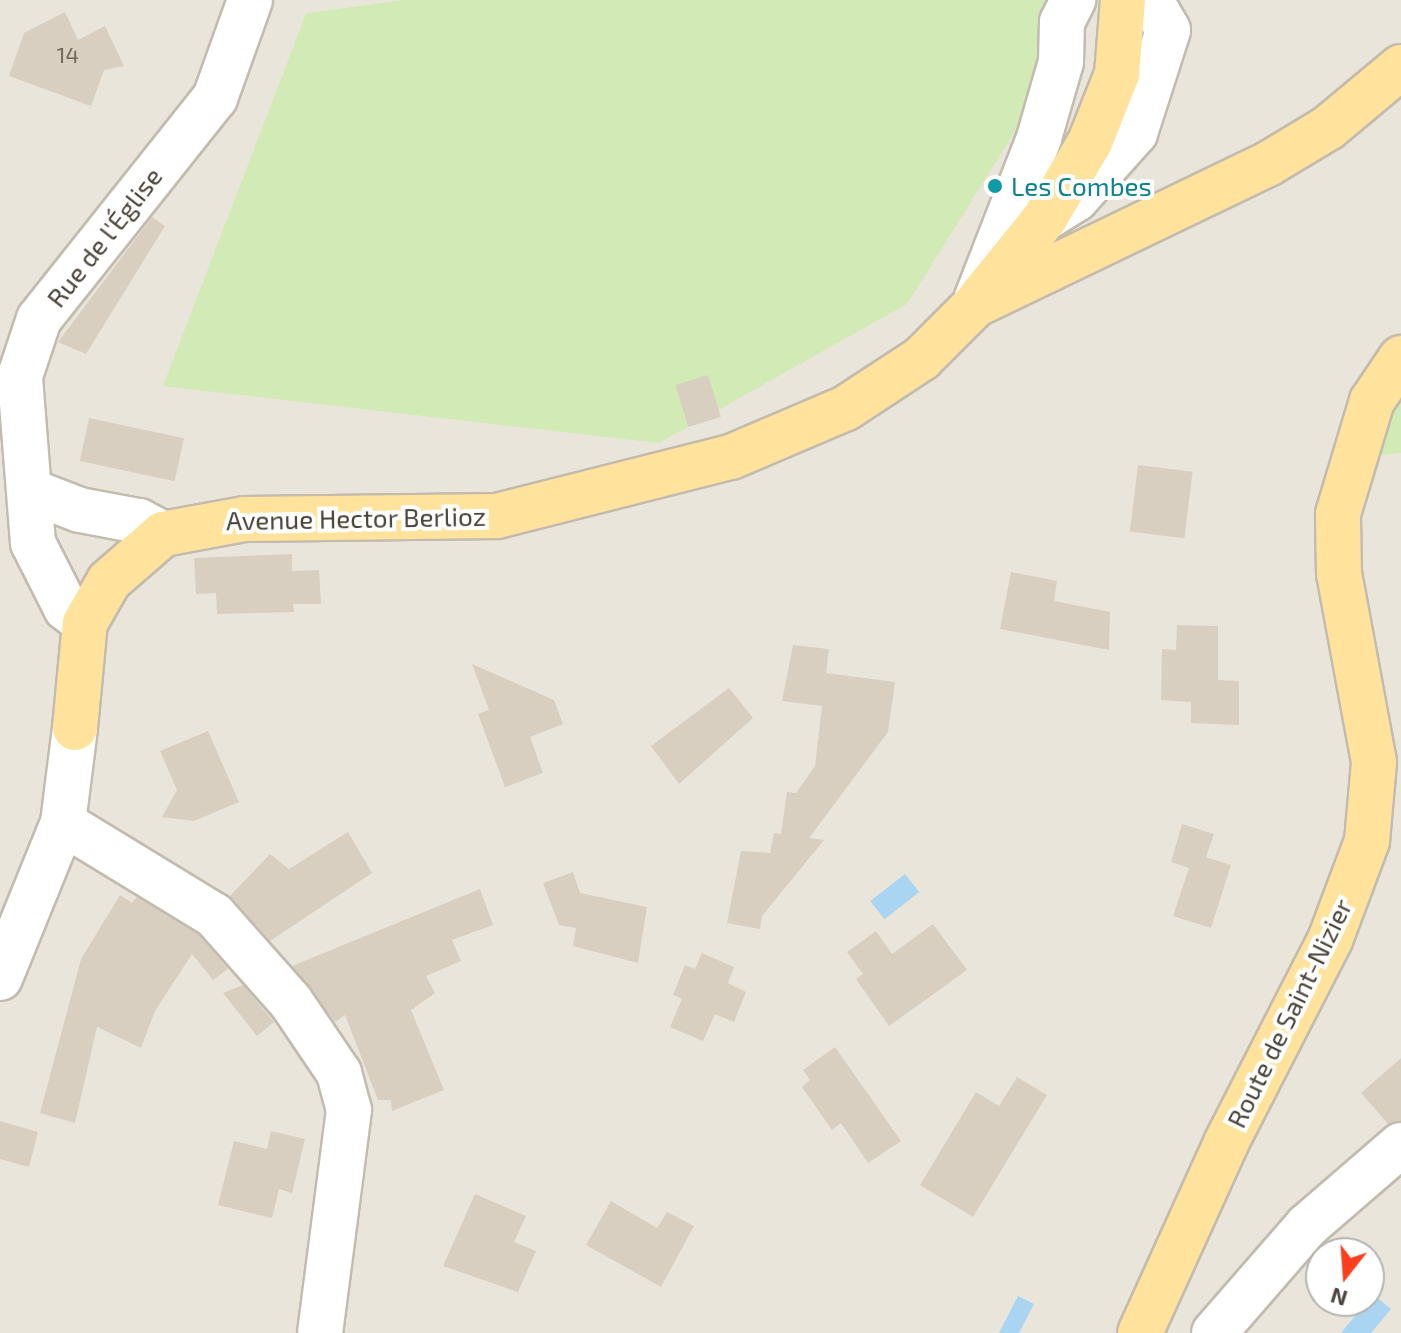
<!DOCTYPE html>
<html>
<head>
<meta charset="utf-8">
<style>
	body { margin:0 }
	#map { position:relative; width:1401px; height:1333px; overflow:hidden; background:#f6f3ec; font-family:"Exo 2",sans-serif }
	div>[style] { position:absolute }
	.residential>* { inset:0; background:#eae5da }
	.green>* { inset:0; background:#d2eab5 }
	.water>* { inset:0; background:#a9d4f2; transform-origin:0 0 }
	.building>* { inset:0; background:#d8cfc1; transform-origin:0 0 }
	.roads { filter:drop-shadow(2px 0 #c2bbae) drop-shadow(-2px 0 #c2bbae) drop-shadow(0 2px #c2bbae) drop-shadow(0 -2px #c2bbae) }
	.minor>* { height:44px; margin:-22px; padding:0 22px; transform-origin:22px; border-radius:22px; background:#fff }
	.major>* { height:44px; margin:-22px; padding:0 22px; transform-origin:22px; border-radius:22px; background:#ffe39c }
	.dots>* { width:22px; height:22px; translate:-50% -50%; box-sizing:border-box; border:4px solid #fff; border-radius:50% }
	span { translate:-50% -50%; white-space:nowrap; text-align:center; line-height:1.15; -webkit-text-stroke:8px #fff; paint-order:stroke }
	.number-label { font-size:22px; color:#6e675b }
	.number-label span { -webkit-text-stroke-width:0 }
	.culture-label { font-size:26px; color:#0d838f }
	.left { translate:0 -50%; text-align:left }
	.street-label { font-size:26px; color:#4b4439 }
	.north { position:absolute; left:1305px; top:1237px; width:80px; height:80px; box-sizing:border-box; background:#fff; border:2px solid #b7b4b0; border-radius:50%; rotate:197deg; font-size:22px; font-weight:700; line-height:32px; text-align:center; color:#4b4439 }
	.north::after { content:''; display:block; margin:auto; width:28px; height:36px; background:#fc3f1d; clip-path:polygon(50% 0,100% 100%,50% 72%,0 100%) }
</style>
</head>
<body>
<div id="map">
	<div class="residential">
		<div style="clip-path:polygon(evenodd,0 0,403px 0,306px 13px,164px 386px,1059px 56px,1097px 0,1401px 0,1401px 392px,1373px 457px,1401px 453px,1401px 1333px,0 1333px,0 0,1321px 1253px,1369px 1253px,1369px 1301px,1321px 1301px,1321px 1253px)"></div>
	</div>
	<div class="green">
		<div style="clip-path:polygon(403px 0,1097px 0,907px 304px,659px 443px,163px 386px,306px 13px)"></div>
		<div style="clip-path:polygon(1401px 392px,1401px 453px,1372px 457px,1393px 400px)"></div>
	</div>
	<div class="water">
		<div style="left:905px;top:874px;width:23px;height:44px;rotate:52deg"></div>
		<div style="clip-path:polygon(1373px 1294px,1391px 1309px,1371px 1333px,1341px 1333px)"></div>
		<div style="clip-path:polygon(1018px 1296px,1034px 1304px,1019px 1333px,999px 1333px)"></div>
	</div>
	<div class="building">
		<div style="clip-path:polygon(65px 12px,78px 40px,105px 26px,124px 66px,104px 70px,91px 106px,9px 76px,24px 33px)"></div>
		<div style="clip-path:polygon(152px 217px,165px 226px,86px 354px,58px 342px)"></div>
		<div style="left:708px;top:375px;width:44px;height:34px;rotate:73deg"></div>
		<div style="left:89px;top:418px;width:97px;height:44px;rotate:12deg"></div>
		<div style="left:1138px;top:465px;width:55px;height:67px;rotate:7deg"></div>
		<div style="clip-path:polygon(292px 554px,292px 571px,319px 570px,321px 604px,293px 604px,294px 612px,217px 614px,216px 593px,196px 594px,194px 558px)"></div>
		<div style="clip-path:polygon(1011px 572px,1057px 581px,1054px 601px,1110px 612px,1109px 650px,1000px 629px)"></div>
		<div style="clip-path:polygon(1177px 625px,1218px 626px,1218px 680px,1239px 681px,1239px 725px,1191px 723px,1191px 702px,1161px 700px,1162px 649px,1176px 650px)"></div>
		<div style="clip-path:polygon(793px 645px,829px 649px,826px 673px,895px 682px,888px 732px,809px 838px,824px 840px,762px 916px,760px 929px,727px 923px,741px 851px,770px 853px,774px 833px,781px 834px,787px 792px,796px 793px,815px 766px,822px 706px,782px 701px)"></div>
		<div style="clip-path:polygon(472px 664px,554px 700px,563px 724px,530px 737px,543px 773px,505px 787px,478px 714px,489px 710px)"></div>
		<div style="clip-path:polygon(729px 688px,753px 718px,679px 784px,651px 746px)"></div>
		<div style="clip-path:polygon(208px 731px,239px 802px,194px 821px,162px 817px,177px 790px,160px 751px)"></div>
		<div style="clip-path:polygon(1182px 824px,1214px 834px,1206px 857px,1231px 865px,1211px 928px,1173px 916px,1189px 868px,1171px 862px)"></div>
		<div style="clip-path:polygon(348px 832px,372px 873px,270px 941px,230px 896px,270px 854px,289px 869px)"></div>
		<div style="clip-path:polygon(573px 872px,580px 893px,647px 907px,638px 963px,573px 946px,576px 928px,559px 925px,543px 883px)"></div>
		<div style="clip-path:polygon(480px 889px,493px 925px,452px 940px,461px 961px,426px 976px,435px 993px,411px 1010px,444px 1090px,392px 1111px,391px 1100px,378px 1100px,345px 1015px,335px 1022px,292px 966px)"></div>
		<div style="clip-path:polygon(120px 895px,132px 903px,137px 897px,198px 934px,228px 969px,213px 980px,192px 954px,155px 1011px,141px 1048px,97px 1027px,75px 1123px,40px 1113px,81px 959px)"></div>
		<div style="clip-path:polygon(933px 924px,967px 970px,889px 1026px,856px 979px,863px 974px,847px 952px,876px 931px,892px 954px)"></div>
		<div style="clip-path:polygon(702px 953px,734px 967px,728px 983px,746px 992px,734px 1022px,715px 1014px,703px 1041px,670px 1027px,682px 999px,673px 995px,685px 965px,695px 969px)"></div>
		<div style="clip-path:polygon(243px 985px,274px 1022px,257px 1036px,223px 993px)"></div>
		<div style="clip-path:polygon(835px 1047px,901px 1141px,868px 1163px,841px 1123px,832px 1130px,802px 1087px,810px 1080px,803px 1070px)"></div>
		<div style="clip-path:polygon(1401px 1058px,1401px 1121px,1388px 1124px,1361px 1093px)"></div>
		<div style="clip-path:polygon(1017px 1077px,1047px 1095px,973px 1217px,920px 1185px,976px 1092px,999px 1106px)"></div>
		<div style="clip-path:polygon(0 1121px,38px 1132px,29px 1167px,0 1159px)"></div>
		<div style="clip-path:polygon(271px 1131px,305px 1139px,292px 1193px,279px 1189px,272px 1218px,218px 1205px,234px 1141px,267px 1149px)"></div>
		<div style="clip-path:polygon(475px 1194px,526px 1216px,514px 1242px,536px 1251px,518px 1292px,443px 1266px)"></div>
		<div style="clip-path:polygon(611px 1201px,657px 1228px,667px 1212px,694px 1226px,661px 1287px,586px 1245px)"></div>
	</div>
	<div class="roads">
		<div class="minor">
			<div style="left:1047px;top:217px;width:34px;rotate:-32deg"></div>
			<div style="left:1076px;top:199px;width:89px;rotate:-48.2deg"></div>
			<div style="left:1135px;top:133px;width:108px;rotate:-72.2deg"></div>
			<div style="left:1168px;top:30px;width:34px;rotate:-120deg"></div>
			<div style="left:976px;top:300px;width:174px;rotate:-68.7deg"></div>
			<div style="left:1039px;top:138px;width:79px;rotate:-73.9deg"></div>
			<div style="left:1061px;top:62px;width:40px;rotate:-88.6deg"></div>
			<div style="left:1062px;top:22px;width:25px;rotate:-63deg"></div>
			<div style="left:33px;top:492px;width:50px;rotate:21deg"></div>
			<div style="left:80px;top:510px;width:60px;rotate:10.6deg"></div>
			<div style="left:139px;top:521px;width:27px;rotate:28deg"></div>
			<div style="left:85px;top:623px;width:24px;rotate:-142deg"></div>
			<div style="left:66px;top:608px;width:73px;rotate:-116.9deg"></div>
			<div style="left:33px;top:543px;width:168px;rotate:-94.5deg"></div>
			<div style="left:20px;top:376px;width:60px;rotate:-71.6deg"></div>
			<div style="left:39px;top:319px;width:283px;rotate:-51.5deg"></div>
			<div style="left:215px;top:98px;width:104px;rotate:-70.3deg"></div>
			<div style="left:63px;top:823px;width:177px;rotate:31.4deg"></div>
			<div style="left:214px;top:915px;width:116px;rotate:48.5deg"></div>
			<div style="left:291px;top:1002px;width:86px;rotate:55.9deg"></div>
			<div style="left:339px;top:1073px;width:38px;rotate:75deg"></div>
			<div style="left:349px;top:1110px;width:225px;rotate:97.4deg"></div>
			<div style="left:0;top:978px;width:167px;rotate:-67.9deg"></div>
			<div style="left:63px;top:823px;width:96px;rotate:-82.8deg"></div>
			<div style="left:1214px;top:1333px;width:142px;rotate:-49deg"></div>
			<div style="left:1307px;top:1226px;width:124px;rotate:-40.8deg"></div>
		</div>
		<div class="major">
			<div style="left:981px;top:297px;width:102px;rotate:-51deg"></div>
			<div style="left:1045px;top:218px;width:88px;rotate:-59.4deg"></div>
			<div style="left:1090px;top:142px;width:73px;rotate:-68.3deg"></div>
			<div style="left:1117px;top:74px;width:74px;rotate:-85.4deg"></div>
			<div style="left:75px;top:728px;width:105px;rotate:-84.6deg"></div>
			<div style="left:85px;top:623px;width:48px;rotate:-60.3deg"></div>
			<div style="left:109px;top:581px;width:72px;rotate:-41deg"></div>
			<div style="left:163px;top:534px;width:82px;rotate:-10.5deg"></div>
			<div style="left:244px;top:519px;width:253px;rotate:-0.7deg"></div>
			<div style="left:497px;top:516px;width:241px;rotate:-14.2deg"></div>
			<div style="left:731px;top:457px;width:125px;rotate:-23.1deg"></div>
			<div style="left:846px;top:408px;width:91px;rotate:-33.3deg"></div>
			<div style="left:922px;top:358px;width:75px;rotate:-45deg"></div>
			<div style="left:975px;top:305px;width:325px;rotate:-25.7deg"></div>
			<div style="left:1268px;top:164px;width:70px;rotate:-31deg"></div>
			<div style="left:1328px;top:128px;width:95px;rotate:-39.9deg"></div>
			<div style="left:1140px;top:1333px;width:209px;rotate:-65.6deg"></div>
			<div style="left:1226px;top:1143px;width:228px;rotate:-62.9deg"></div>
			<div style="left:1330px;top:940px;width:106px;rotate:-69.5deg"></div>
			<div style="left:1367px;top:841px;width:79px;rotate:-84.9deg"></div>
			<div style="left:1374px;top:762px;width:191px;rotate:-100.5deg"></div>
			<div style="left:1339px;top:574px;width:60px;rotate:-91deg"></div>
			<div style="left:1338px;top:514px;width:118px;rotate:-73.3deg"></div>
			<div style="left:1372px;top:401px;width:52px;rotate:-56deg"></div>
		</div>
	</div>
	<div class="dots">
		<div style="left:995px;top:186px;background:#0f9aa8"></div>
	</div>
	<div class="number-label">
		<span style="left:68px;top:55px">14</span>
	</div>
	<div class="culture-label">
		<span class="left" style="left:1011px;top:186px">Les Combes</span>
	</div>
	<div class="street-label">
		<span style="left:104px;top:237px;rotate:-52deg">Rue de l'Église</span>
		<span style="left:356px;top:518px;rotate:-1deg">Avenue Hector Berlioz</span>
		<span style="left:1289px;top:1013px;rotate:-64deg">Route de Saint-Nizier</span>
	</div>
	<div class="north">N</div>
</div>
</body>
</html>
